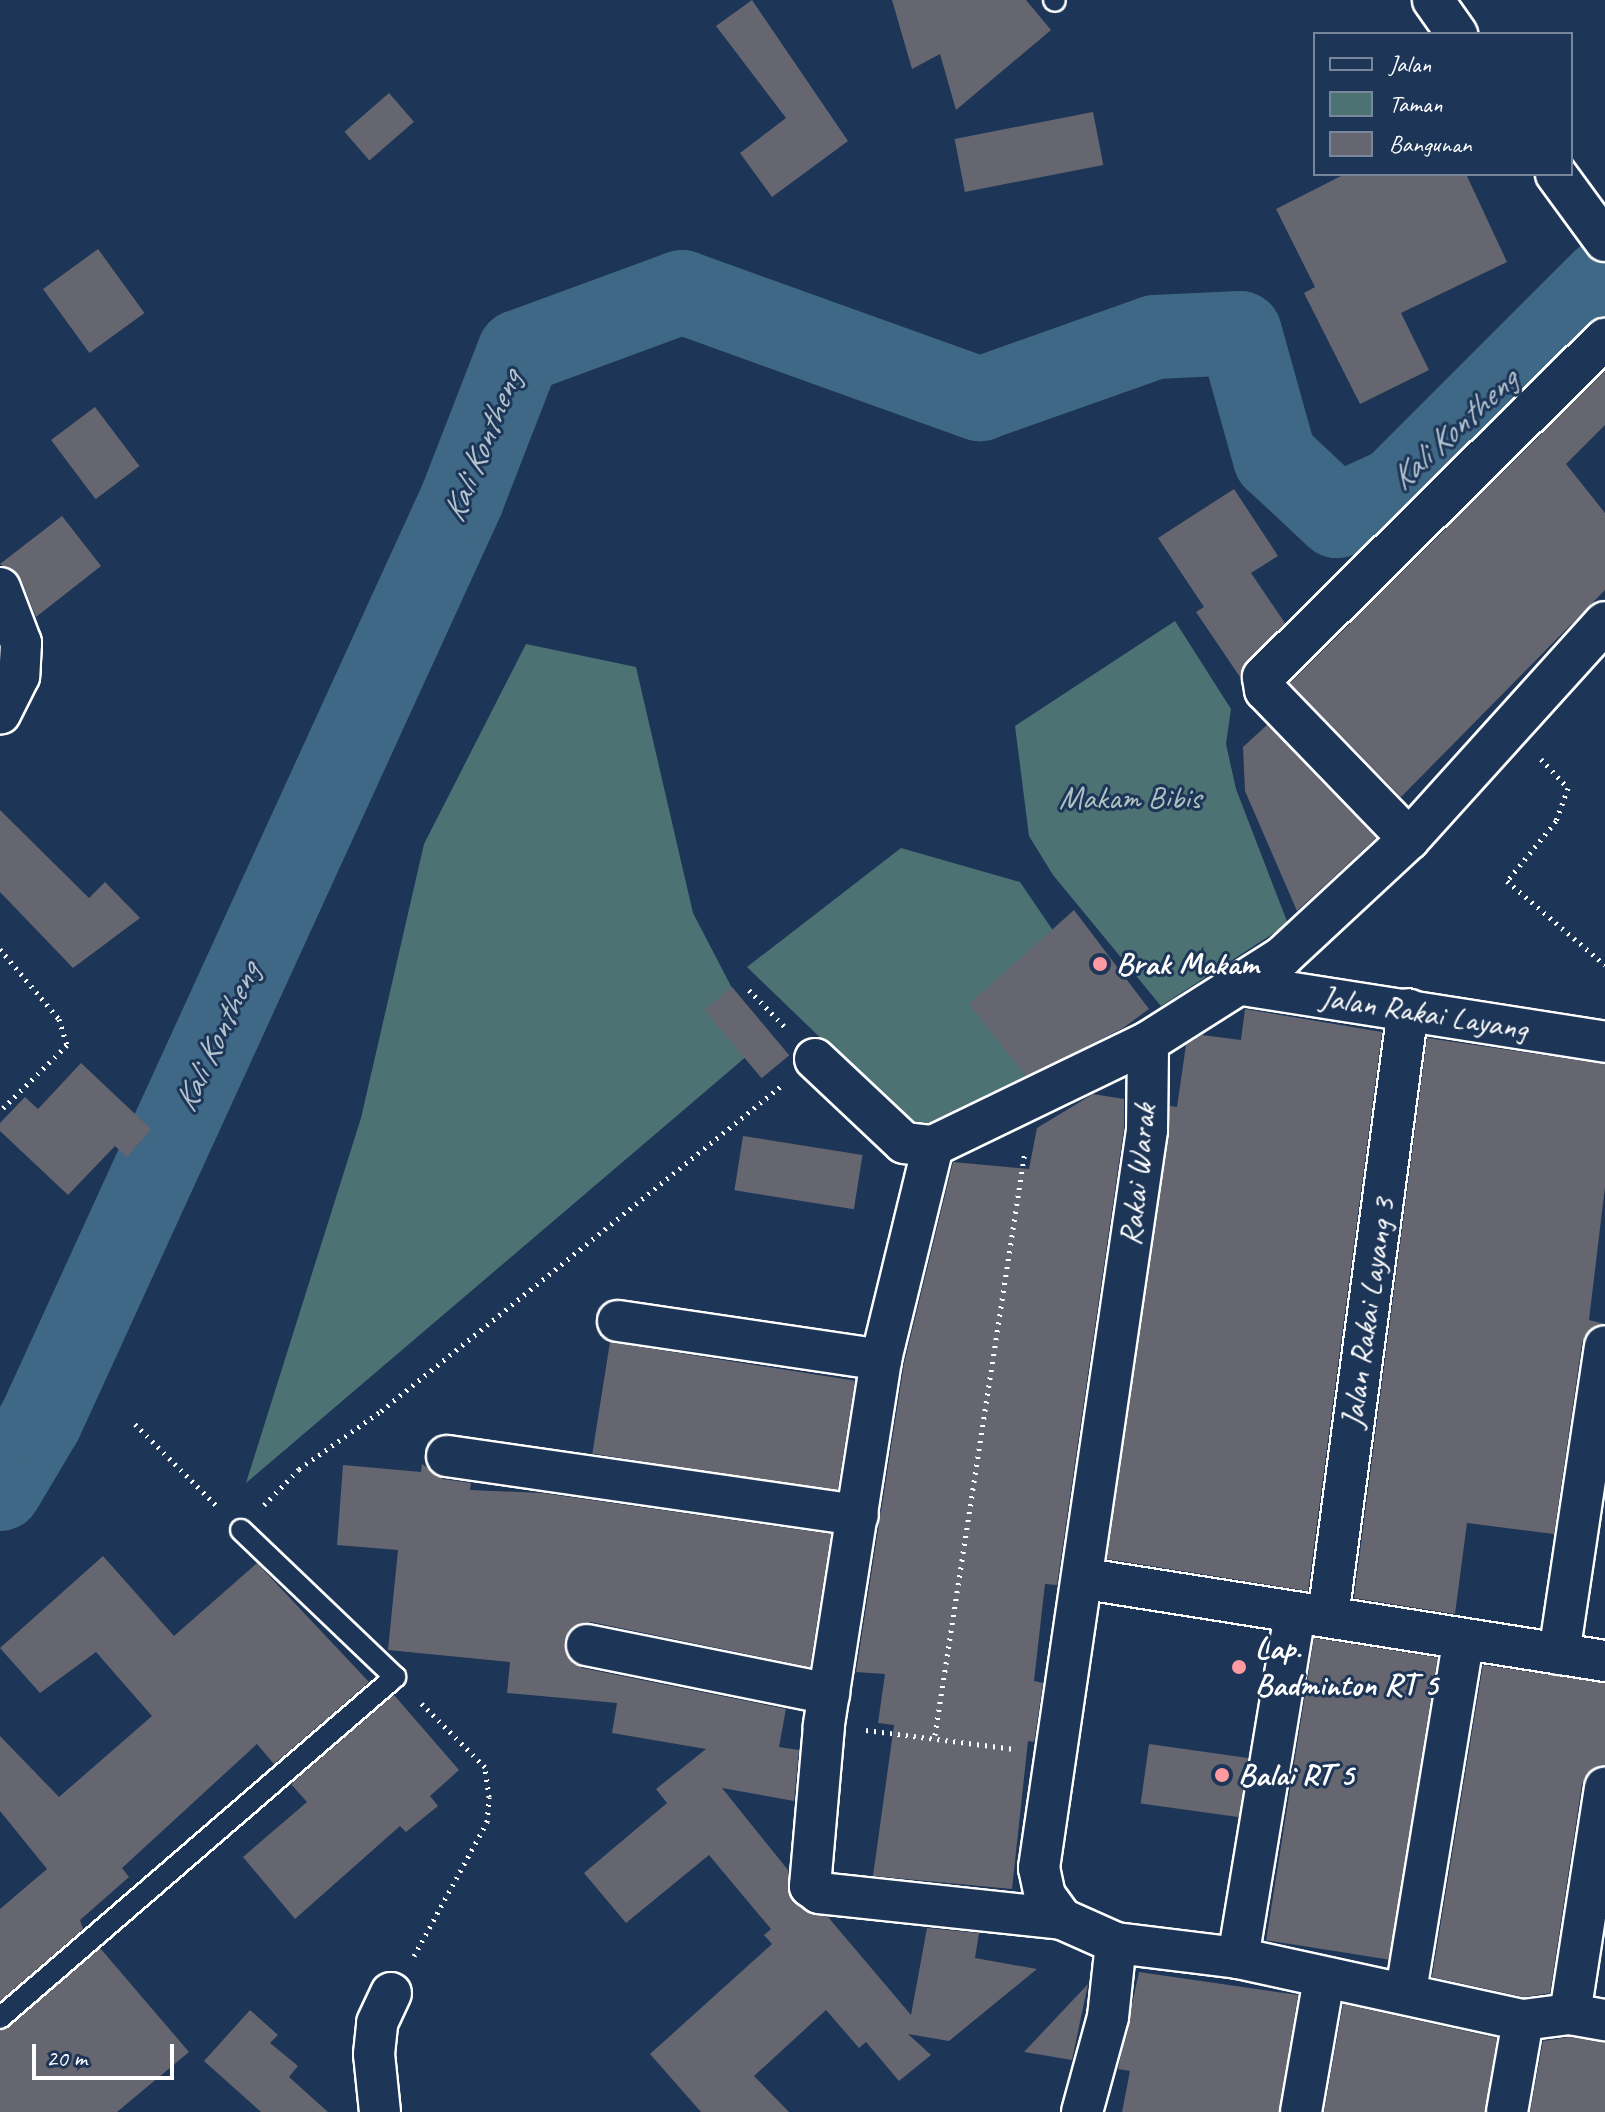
<!DOCTYPE html>
<html>
<head>
<meta charset="utf-8">
<style>
	body { margin:0 }
	#map { position:relative; width:1605px; height:2112px; overflow:hidden; background:#1d3557; font-family:Caveat,sans-serif }
	div>[style] { position:absolute }
	.green>* { inset:0; background:#4c7274 }
	.river>* { height:84px; margin:-42px; padding:0 42px; transform-origin:42px; border-radius:42px; background:#3e6885 }
	.building>* { inset:0; background:#65666f; transform-origin:0 0 }
	.path>* { height:5px; margin-top:-2.5px; transform-origin:0; background:repeating-linear-gradient(90deg,#fff 0 2px,transparent 0 8px) }
	.roads { filter:drop-shadow(2px 0 #fff) drop-shadow(-2px 0 #fff) drop-shadow(0 2px #fff) drop-shadow(0 -2px #fff) }
	.lane>* { height:20px; margin:-10px; padding:0 10px; transform-origin:10px; border-radius:10px; background:#1d3557 }
	.street>* { height:40px; margin:-20px; padding:0 20px; transform-origin:20px; border-radius:20px; background:#1d3557 }
	.dots>* { width:22px; height:22px; translate:-50% -50%; box-sizing:border-box; border:4px solid #1d3557; border-radius:50% }
	span { translate:-50% -50%; white-space:nowrap; text-align:center; line-height:1.15; -webkit-text-stroke:6px #1d3557; paint-order:stroke }
	.park-label { font-size:32px; color:#aec0c0 }
	.poi-label { font-size:32px; color:#fff; font-weight:700 }
	.left { translate:0 -50%; text-align:left }
	.street-label { font-size:32px; color:#fff }
	.water-label { font-size:34px; color:#b2c3ce; font-style:italic }
	.legend { position:absolute; left:1313px; top:32px; width:260px; height:144px; box-sizing:border-box; background:#1d3557; border:2px solid #77869a; margin:0; padding:10px 14px; list-style:none; font-size:24px; color:#fff }
	.legend li { display:flex; align-items:center; gap:16px; height:40px }
	.legend b { width:40px; border:2px solid #77869a }
	.scale { position:absolute; left:32px; top:2044px; width:142px; height:36px; box-sizing:border-box; border:4px solid #fff; border-top:0; padding-left:10px; font-size:24px; line-height:28px; white-space:nowrap; color:#fff; -webkit-text-stroke:6px #1d3557; paint-order:stroke }
</style>
</head>
<body>
<div id="map">
	<div class="green">
		<div style="clip-path:polygon(1175px 621px,1231px 709px,1226px 744px,1236px 789px,1288px 924px,1161px 1006px,1053px 875px,1029px 836px,1015px 726px)"></div>
		<div style="clip-path:polygon(526px 644px,636px 667px,693px 913px,761px 1044px,246px 1483px,361px 1118px,424px 844px)"></div>
		<div style="clip-path:polygon(901px 848px,1020px 882px,1120px 1029px,919px 1133px,747px 967px)"></div>
	</div>
	<div class="river">
		<div style="left:0;top:1489px;width:80px;rotate:-59.3deg"></div>
		<div style="left:41px;top:1420px;width:1013px;rotate:-65.43deg"></div>
		<div style="left:462px;top:499px;width:158px;rotate:-68.8deg"></div>
		<div style="left:519px;top:352px;width:174px;rotate:-20.2deg"></div>
		<div style="left:682px;top:292px;width:317px;rotate:19.8deg"></div>
		<div style="left:980px;top:399px;width:186px;rotate:-19.5deg"></div>
		<div style="left:1155px;top:337px;width:85px;rotate:-2.7deg"></div>
		<div style="left:1240px;top:333px;width:130px;rotate:74.4deg"></div>
		<div style="left:1275px;top:458px;width:85px;rotate:43.1deg"></div>
		<div style="left:1337px;top:516px;width:65px;rotate:-24.6deg"></div>
		<div style="left:1396px;top:489px;width:296px;rotate:-45deg"></div>
	</div>
	<div class="building">
		<div style="clip-path:polygon(752px 0,848px 141px,772px 197px,740px 153px,786px 118px,716px 26px)"></div>
		<div style="clip-path:polygon(892px 0,1026px 0,1051px 30px,956px 110px,940px 54px,912px 69px)"></div>
		<div style="left:389px;top:93px;width:38px;height:59px;rotate:49deg"></div>
		<div style="left:1093px;top:112px;width:54px;height:141px;rotate:79deg"></div>
		<div style="clip-path:polygon(1345px 174px,1466px 174px,1507px 262px,1401px 313px,1429px 370px,1360px 404px,1304px 293px,1315px 287px,1276px 209px)"></div>
		<div style="left:98px;top:249px;width:79px;height:68px;rotate:54deg"></div>
		<div style="clip-path:polygon(1605px 371px,1605px 425px,1566px 464px,1605px 513px,1605px 590px,1401px 797px,1290px 683px)"></div>
		<div style="left:95px;top:407px;width:74px;height:55px;rotate:53deg"></div>
		<div style="clip-path:polygon(1234px 489px,1278px 556px,1251px 573px,1285px 623px,1247px 661px,1240px 677px,1196px 612px,1204px 607px,1158px 538px)"></div>
		<div style="clip-path:polygon(62px 516px,101px 566px,36px 617px,21px 579px,0 564px)"></div>
		<div style="clip-path:polygon(1267px 725px,1376px 838px,1297px 911px,1245px 791px,1243px 747px)"></div>
		<div style="clip-path:polygon(0 810px,89px 898px,105px 882px,140px 918px,73px 968px,0 892px)"></div>
		<div style="clip-path:polygon(1074px 910px,1149px 1009px,1123px 1028px,1026px 1076px,969px 1004px)"></div>
		<div style="left:732px;top:987px;width:89px;height:36px;rotate:50deg"></div>
		<div style="clip-path:polygon(1245px 1009px,1382px 1032px,1308px 1591px,1107px 1559px,1170px 1106px,1177px 1107px,1186px 1045px,1202px 1035px,1241px 1040px)"></div>
		<div style="clip-path:polygon(1427px 1038px,1605px 1064px,1605px 1187px,1589px 1320px,1605px 1324px,1588px 1331px,1582px 1343px,1554px 1534px,1467px 1523px,1455px 1614px,1354px 1598px)"></div>
		<div style="clip-path:polygon(81px 1063px,151px 1129px,127px 1157px,115px 1146px,68px 1195px,0 1131px,0 1123px,25px 1097px,38px 1109px)"></div>
		<div style="clip-path:polygon(1093px 1094px,1124px 1099px,1124px 1128px,1057px 1585px,1045px 1584px,1034px 1681px,1043px 1683px,1034px 1742px,1028px 1741px,1012px 1889px,873px 1876px,894px 1725px,878px 1723px,885px 1674px,856px 1672px,904px 1364px,953px 1162px,1029px 1169px,1037px 1128px)"></div>
		<div style="left:743px;top:1136px;width:121px;height:55px;rotate:9deg"></div>
		<div style="left:610px;top:1342px;width:248px;height:113px;rotate:9deg"></div>
		<div style="clip-path:polygon(422px 1464px,443px 1479px,471px 1483px,470px 1490px,542px 1493px,831px 1534px,810px 1667px,591px 1622px,569px 1630px,566px 1653px,582px 1668px,786px 1709px,779px 1747px,799px 1750px,794px 1801px,722px 1788px,788px 1870px,795px 1904px,828px 1917px,911px 2015px,927px 1928px,979px 1933px,975px 1958px,1037px 1969px,949px 2041px,908px 2034px,931px 2055px,899px 2081px,866px 2042px,859px 2048px,826px 2010px,754px 2076px,789px 2112px,701px 2112px,650px 2054px,772px 1944px,764px 1935px,771px 1929px,709px 1855px,626px 1923px,584px 1873px,667px 1803px,656px 1789px,706px 1749px,612px 1733px,617px 1703px,507px 1693px,510px 1662px,388px 1650px,398px 1550px,337px 1545px,343px 1465px,421px 1472px)"></div>
		<div style="clip-path:polygon(103px 1556px,174px 1636px,257px 1563px,369px 1682px,274px 1764px,257px 1744px,122px 1868px,129px 1877px,80px 1920px,83px 1929px,0 2001px,0 1909px,47px 1869px,0 1811px,0 1736px,59px 1797px,152px 1716px,96px 1652px,40px 1693px,0 1648px)"></div>
		<div style="left:1314px;top:1638px;width:125px;height:306px;rotate:9deg"></div>
		<div style="clip-path:polygon(1483px 1665px,1605px 1683px,1605px 1766px,1588px 1773px,1582px 1784px,1550px 1993px,1524px 1997px,1432px 1977px)"></div>
		<div style="clip-path:polygon(394px 1695px,459px 1770px,430px 1796px,438px 1806px,406px 1832px,400px 1826px,295px 1919px,243px 1857px,307px 1802px,291px 1784px)"></div>
		<div style="left:1149px;top:1744px;width:100px;height:60px;rotate:8deg"></div>
		<div style="clip-path:polygon(100px 1948px,189px 2052px,117px 2112px,0 2112px,0 2031px)"></div>
		<div style="clip-path:polygon(1139px 1972px,1298px 1995px,1279px 2112px,1122px 2112px,1130px 2071px,1118px 2069px)"></div>
		<div style="clip-path:polygon(1088px 1984px,1072px 2060px,1024px 2052px)"></div>
		<div style="clip-path:polygon(1343px 2004px,1497px 2038px,1485px 2112px,1324px 2112px)"></div>
		<div style="clip-path:polygon(250px 2010px,278px 2035px,270px 2043px,298px 2066px,289px 2077px,328px 2112px,261px 2112px,204px 2061px)"></div>
		<div style="clip-path:polygon(1570px 2037px,1605px 2042px,1605px 2112px,1530px 2112px,1543px 2041px)"></div>
	</div>
	<div class="path">
		<div style="left:1541px;top:759px;width:40px;rotate:47deg"></div>
		<div style="left:1568px;top:788px;width:35px;rotate:110deg"></div>
		<div style="left:1556px;top:821px;width:77px;rotate:129.2deg"></div>
		<div style="left:1507px;top:881px;width:129px;rotate:40.6deg"></div>
		<div style="left:0;top:949px;width:92px;rotate:49.9deg"></div>
		<div style="left:59px;top:1019px;width:27px;rotate:73deg"></div>
		<div style="left:67px;top:1045px;width:94px;rotate:135.4deg"></div>
		<div style="left:749px;top:990px;width:53px;rotate:45.8deg"></div>
		<div style="left:135px;top:1424px;width:119px;rotate:45deg"></div>
		<div style="left:264px;top:1505px;width:50px;rotate:-45.8deg"></div>
		<div style="left:299px;top:1469px;width:100px;rotate:-35.3deg"></div>
		<div style="left:381px;top:1411px;width:515px;rotate:-39.09deg"></div>
		<div style="left:866px;top:1730px;width:150px;rotate:7.3deg"></div>
		<div style="left:935px;top:1735px;width:591px;rotate:-81.24deg"></div>
		<div style="left:414px;top:1956px;width:153px;rotate:-61.4deg"></div>
		<div style="left:487px;top:1822px;width:25px;rotate:-85deg"></div>
		<div style="left:489px;top:1797px;width:30px;rotate:-98deg"></div>
		<div style="left:485px;top:1767px;width:95px;rotate:-135deg"></div>
	</div>
	<div class="roads">
		<div class="lane">
			<div style="left:1054px;top:0;width:1px;rotate:45deg"></div>
			<div style="left:0;top:2018px;width:522px;rotate:-40.8deg"></div>
			<div style="left:395px;top:1677px;width:213px;rotate:-136.3deg"></div>
		</div>
		<div class="street">
			<div style="left:1433px;top:0;width:42px;rotate:54.8deg"></div>
			<div style="left:1556px;top:174px;width:83px;rotate:53.8deg"></div>
			<div style="left:0;top:588px;width:59px;rotate:69.1deg"></div>
			<div style="left:21px;top:643px;width:33px;rotate:93deg"></div>
			<div style="left:19px;top:676px;width:42px;rotate:116.6deg"></div>
			<div style="left:1409px;top:839px;width:207px;rotate:-134deg"></div>
			<div style="left:1265px;top:690px;width:13px;rotate:-99deg"></div>
			<div style="left:1263px;top:677px;width:481px;rotate:-44.7deg"></div>
			<div style="left:1243px;top:985px;width:366px;rotate:8.9deg"></div>
			<div style="left:1148px;top:1042px;width:239px;rotate:154.2deg"></div>
			<div style="left:933px;top:1146px;width:220px;rotate:103.7deg"></div>
			<div style="left:881px;top:1360px;width:370px;rotate:98.9deg"></div>
			<div style="left:824px;top:1726px;width:161px;rotate:95deg"></div>
			<div style="left:810px;top:1886px;width:11px;rotate:38deg"></div>
			<div style="left:819px;top:1893px;width:244px;rotate:6.1deg"></div>
			<div style="left:1062px;top:1919px;width:59px;rotate:24deg"></div>
			<div style="left:1116px;top:1943px;width:123px;rotate:7deg"></div>
			<div style="left:1238px;top:1958px;width:292px;rotate:12.3deg"></div>
			<div style="left:1523px;top:2020px;width:47px;rotate:-7.3deg"></div>
			<div style="left:1570px;top:2014px;width:36px;rotate:10deg"></div>
			<div style="left:815px;top:1059px;width:122px;rotate:43.3deg"></div>
			<div style="left:904px;top:1143px;width:29px;rotate:6deg"></div>
			<div style="left:618px;top:1321px;width:266px;rotate:8.4deg"></div>
			<div style="left:447px;top:1456px;width:415px;rotate:8.2deg"></div>
			<div style="left:1086px;top:1579px;width:525px;rotate:8.98deg"></div>
			<div style="left:1328px;top:1617px;width:613px;rotate:-82.5deg"></div>
			<div style="left:587px;top:1645px;width:247px;rotate:11.4deg"></div>
			<div style="left:1559px;top:1654px;width:311px;rotate:-81.5deg"></div>
			<div style="left:1062px;top:1919px;width:29px;rotate:-126deg"></div>
			<div style="left:1045px;top:1896px;width:29px;rotate:-102deg"></div>
			<div style="left:1039px;top:1868px;width:746px;rotate:-81.67deg"></div>
			<div style="left:1147px;top:1130px;width:88px;rotate:-89.3deg"></div>
			<div style="left:1148px;top:1042px;width:159px;rotate:-32.4deg"></div>
			<div style="left:1282px;top:957px;width:173px;rotate:-42.9deg"></div>
			<div style="left:1409px;top:839px;width:292px;rotate:-47.9deg"></div>
			<div style="left:1238px;top:1958px;width:350px;rotate:-80.6deg"></div>
			<div style="left:1406px;top:1991px;width:354px;rotate:-80.7deg"></div>
			<div style="left:1570px;top:2014px;width:229px;rotate:-81.2deg"></div>
			<div style="left:380px;top:2112px;width:58px;rotate:-95.9deg"></div>
			<div style="left:374px;top:2054px;width:31px;rotate:-84deg"></div>
			<div style="left:377px;top:2023px;width:33px;rotate:-65deg"></div>
			<div style="left:1082px;top:2112px;width:98px;rotate:-74.7deg"></div>
			<div style="left:1108px;top:2017px;width:74px;rotate:-83.8deg"></div>
			<div style="left:1301px;top:2112px;width:135px;rotate:-80.2deg"></div>
			<div style="left:1507px;top:2112px;width:93px;rotate:-80.1deg"></div>
		</div>
	</div>
	<div class="dots">
		<div style="left:1100px;top:964px;background:#ff9aa2"></div>
		<div style="left:1239px;top:1667px;background:#ff9aa2"></div>
		<div style="left:1222px;top:1775px;background:#ff9aa2"></div>
	</div>
	<div class="park-label">
		<span style="left:1130px;top:798px">Makam Bibis</span>
	</div>
	<div class="poi-label">
		<span class="left" style="left:1116px;top:964px">Brak Makam</span>
		<span class="left" style="left:1255px;top:1667px">Lap.<br>Badminton RT 5</span>
		<span class="left" style="left:1238px;top:1775px">Balai RT 5</span>
	</div>
	<div class="street-label">
		<span style="left:1424px;top:1013px;rotate:9deg">Jalan Rakai Layang</span>
		<span style="left:1138px;top:1175px;rotate:-84deg">Rakai Warak</span>
		<span style="left:1368px;top:1313px;rotate:-82deg">Jalan Rakai Layang 3</span>
	</div>
	<div class="water-label">
		<span style="left:1453px;top:429px;rotate:-43deg">Kali Kontheng</span>
		<span style="left:481px;top:446px;rotate:-68deg">Kali Kontheng</span>
		<span style="left:216px;top:1037px;rotate:-65deg">Kali Kontheng</span>
	</div>
	<ul class="legend">
	<li><b style="height:10px;background:#1d3557"></b>Jalan</li>
	<li><b style="height:22px;background:#4c7274"></b>Taman</li>
	<li><b style="height:22px;background:#65666f"></b>Bangunan</li>
	</ul>
	<div class="scale">20 m</div>
</div>
</body>
</html>
